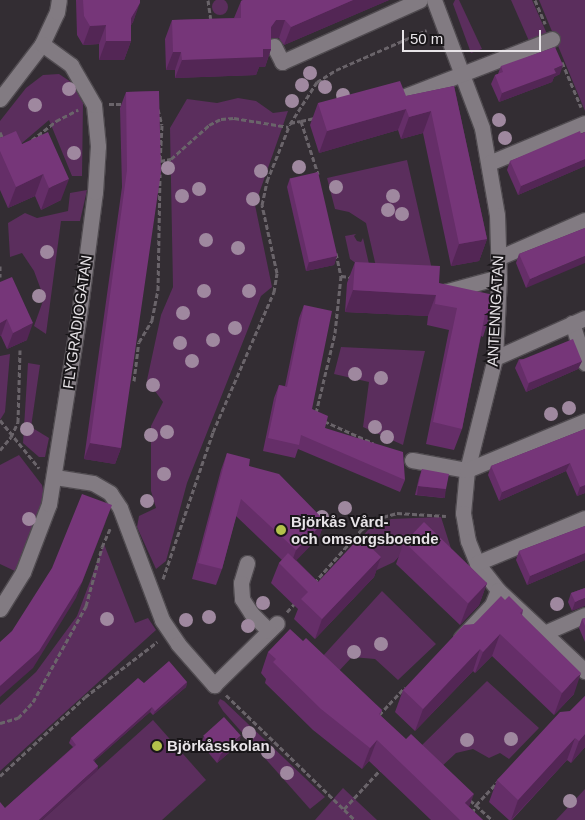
<!DOCTYPE html>
<html>
<head>
<meta charset="utf-8">
<style>
	body { margin:0 }
	#map { position:relative; width:585px; height:820px; overflow:hidden; background:#332d33; font-family:Helvetica,sans-serif }
	div>[style] { position:absolute }
	.green>* { inset:0; background:#5b2e5d }
	.round { border-radius:50% }
	.path>* { height:3px; margin-top:-1.5px; transform-origin:0; background:repeating-linear-gradient(90deg,#6a646a 0 5px,transparent 0 7.5px) }
	.roads { filter:drop-shadow(1px 0 #504b50) drop-shadow(-1px 0 #504b50) drop-shadow(0 1px #504b50) drop-shadow(0 -1px #504b50) }
	.minor>* { height:15px; margin:-7.5px; padding:0 7.5px; transform-origin:7.5px; border-radius:7.5px; background:#827b82 }
	.trees>* { width:14px; height:14px; margin:-7px; border-radius:50%; background:#9f889f }
	.wall>* { inset:0; background:#652e68 }
	.shaded-wall>* { inset:0; background:#532655; transform-origin:0 0 }
	.building>* { inset:0; background:#763679; transform-origin:0 0 }
	.dots>* { width:14px; height:14px; translate:-50% -50%; box-sizing:border-box; border:2px solid #191619; border-radius:50% }
	span { translate:-50% -50%; white-space:nowrap; text-align:center; line-height:1.15; -webkit-text-stroke:4px #191619; paint-order:stroke }
	.street-label { font-size:15px; color:#e8e4e8 }
	.poi-label { font-size:15px; color:#e8e4e8; font-weight:700 }
	.left { translate:0 -50%; text-align:left }
	.scale { position:absolute; left:402px; top:30px; width:139px; height:22px; box-sizing:border-box; border:2px solid #e8e4e8; border-top:0; padding-left:6px; font-size:15px; line-height:18px; white-space:nowrap; color:#e8e4e8; -webkit-text-stroke:4px #191619; paint-order:stroke }
</style>
</head>
<body>
<div id="map">
	<div class="green">
		<div class="round" style="left:212px;top:-1px;width:16px;height:16px"></div>
		<div style="clip-path:polygon(455px 0,459px 0,482px 49px,471px 53px,453px 4px)"></div>
		<div style="clip-path:polygon(511px 0,532px 0,547px 34px,529px 41px)"></div>
		<div style="clip-path:polygon(539px 0,585px 0,585px 111px)"></div>
		<div style="clip-path:polygon(59px 74px,71px 82px,83px 103px,82px 176px,72px 176px,49px 120px,15px 149px,0 149px,0 121px,26px 88px,43px 75px)"></div>
		<div style="clip-path:polygon(238px 98px,256px 101px,273px 113px,288px 111px,255px 205px,272px 287px,261px 296px,187px 483px,166px 561px,156px 569px,137px 527px,139px 516px,156px 508px,151px 491px,151px 426px,163px 402px,147px 380px,161px 315px,173px 287px,170px 128px,187px 99px,217px 103px)"></div>
		<div style="clip-path:polygon(407px 160px,433px 274px,377px 271px,366px 223px,349px 212px,335px 209px,327px 178px)"></div>
		<div style="clip-path:polygon(87px 190px,80px 221px,61px 221px,46px 334px,34px 326px,44px 298px,34px 271px,22px 253px,10px 257px,8px 223px,25px 213px,37px 218px,68px 211px,70px 193px)"></div>
		<div style="clip-path:polygon(356px 234px,354px 236px,357px 241px,361px 242px,363px 238px,369px 264px,357px 264px,350px 259px,345px 236px)"></div>
		<div style="clip-path:polygon(341px 347px,425px 351px,403px 445px,363px 427px,369px 382px,334px 374px)"></div>
		<div style="clip-path:polygon(10px 354px,5px 412px,0 420px,0 356px)"></div>
		<div style="clip-path:polygon(28px 363px,40px 365px,31px 427px,49px 438px,45px 457px,39px 457px,23px 443px)"></div>
		<div style="clip-path:polygon(19px 455px,42px 485px,46px 505px,17px 572px,0 564px,0 465px)"></div>
		<div style="clip-path:polygon(441px 517px,460px 577px,416px 538px,394px 562px,377px 570px,352px 548px,368px 530px,391px 519px)"></div>
		<div style="clip-path:polygon(104px 544px,135px 623px,148px 618px,156px 630px,0 771px,0 705px,36px 672px,77px 616px)"></div>
		<div style="clip-path:polygon(382px 591px,436px 644px,398px 680px,375px 659px,352px 657px,338px 672px,322px 657px)"></div>
		<div style="clip-path:polygon(487px 681px,539px 728px,509px 759px,500px 753px,489px 758px,473px 749px,456px 753px,440px 768px,419px 748px)"></div>
		<div style="clip-path:polygon(220px 699px,224px 701px,325px 797px,310px 809px,223px 711px,218px 703px)"></div>
		<div style="clip-path:polygon(153px 720px,206px 780px,162px 820px,42px 820px)"></div>
		<div style="clip-path:polygon(343px 788px,377px 820px,315px 820px)"></div>
		<div style="clip-path:polygon(585px 789px,585px 820px,556px 820px)"></div>
	</div>
	<div class="path">
		<div style="left:208px;top:0;width:22px;rotate:82deg"></div>
		<div style="left:535px;top:0;width:26px;rotate:67deg"></div>
		<div style="left:562px;top:62px;width:49px;rotate:67.1deg"></div>
		<div style="left:109px;top:104px;width:16px"></div>
		<div style="left:158px;top:109px;width:16px;rotate:76deg"></div>
		<div style="left:162px;top:125px;width:36px;rotate:93deg"></div>
		<div style="left:160px;top:161px;width:11px;rotate:-10deg"></div>
		<div style="left:171px;top:159px;width:51px;rotate:-41.8deg"></div>
		<div style="left:209px;top:125px;width:13px;rotate:-27deg"></div>
		<div style="left:221px;top:119px;width:13px;rotate:-4deg"></div>
		<div style="left:234px;top:118px;width:55px;rotate:9.5deg"></div>
		<div style="left:301px;top:121px;width:14px;rotate:-12deg"></div>
		<div style="left:290px;top:123px;width:11px;rotate:-10deg"></div>
		<div style="left:301px;top:121px;width:56px;rotate:72.2deg"></div>
		<div style="left:0;top:132px;width:8px;rotate:67deg"></div>
		<div style="left:32px;top:140px;width:31px;rotate:-38deg"></div>
		<div style="left:56px;top:121px;width:25px;rotate:-27deg"></div>
		<div style="left:336px;top:253px;width:24px;rotate:78deg"></div>
		<div style="left:341px;top:276px;width:10px;rotate:6deg"></div>
		<div style="left:0;top:266px;width:11px;rotate:90deg"></div>
		<div style="left:134px;top:381px;width:39px;rotate:-83deg"></div>
		<div style="left:139px;top:342px;width:26px;rotate:-59deg"></div>
		<div style="left:152px;top:320px;width:31px;rotate:-79deg"></div>
		<div style="left:158px;top:290px;width:116px;rotate:-89deg"></div>
		<div style="left:316px;top:413px;width:82px;rotate:-76.6deg"></div>
		<div style="left:335px;top:333px;width:57px;rotate:-84deg"></div>
		<div style="left:0;top:420px;width:62px;rotate:50.9deg"></div>
		<div style="left:324px;top:421px;width:54px;rotate:24.2deg"></div>
		<div style="left:0;top:450px;width:17px;rotate:-50deg"></div>
		<div style="left:11px;top:437px;width:17px;rotate:-65deg"></div>
		<div style="left:18px;top:422px;width:72px;rotate:-88.4deg"></div>
		<div style="left:163px;top:579px;width:155px;rotate:-71.2deg"></div>
		<div style="left:213px;top:432px;width:153px;rotate:-66.5deg"></div>
		<div style="left:274px;top:292px;width:19px;rotate:-81deg"></div>
		<div style="left:277px;top:273px;width:70px;rotate:-102.4deg"></div>
		<div style="left:262px;top:205px;width:25px;rotate:-78deg"></div>
		<div style="left:267px;top:181px;width:61px;rotate:-68deg"></div>
		<div style="left:290px;top:124px;width:50px;rotate:-57.3deg"></div>
		<div style="left:317px;top:82px;width:22px;rotate:-32deg"></div>
		<div style="left:336px;top:70px;width:99px;rotate:-23.7deg"></div>
		<div style="left:314px;top:583px;width:71px;rotate:-48.4deg"></div>
		<div style="left:361px;top:530px;width:19px;rotate:-36deg"></div>
		<div style="left:376px;top:519px;width:22px;rotate:-16deg"></div>
		<div style="left:397px;top:513px;width:49px;rotate:3.5deg"></div>
		<div style="left:287px;top:612px;width:13px;rotate:-48deg"></div>
		<div style="left:226px;top:695px;width:180px;rotate:44.1deg"></div>
		<div style="left:379px;top:715px;width:38px;rotate:-47deg"></div>
		<div style="left:0;top:723px;width:19px;rotate:-16deg"></div>
		<div style="left:18px;top:718px;width:22px;rotate:-47deg"></div>
		<div style="left:33px;top:702px;width:110px;rotate:-61.1deg"></div>
		<div style="left:86px;top:606px;width:61px;rotate:-74.8deg"></div>
		<div style="left:102px;top:547px;width:20px;rotate:-66deg"></div>
		<div style="left:0;top:776px;width:116px;rotate:-42.9deg"></div>
		<div style="left:85px;top:697px;width:91px;rotate:-37.4deg"></div>
		<div style="left:470px;top:800px;width:30px;rotate:42deg"></div>
		<div style="left:344px;top:809px;width:54px;rotate:-47.2deg"></div>
		<div style="left:469px;top:820px;width:17px;rotate:-65deg"></div>
		<div style="left:476px;top:805px;width:33px;rotate:-47deg"></div>
	</div>
	<div class="roads">
		<div class="minor">
			<div style="left:434px;top:0;width:137px;rotate:69.4deg"></div>
			<div style="left:482px;top:128px;width:88px;rotate:80.2deg"></div>
			<div style="left:497px;top:215px;width:62px;rotate:88.2deg"></div>
			<div style="left:499px;top:277px;width:81px;rotate:92.8deg"></div>
			<div style="left:495px;top:358px;width:115px;rotate:104deg"></div>
			<div style="left:467px;top:470px;width:43px;rotate:95.3deg"></div>
			<div style="left:463px;top:513px;width:28px;rotate:80deg"></div>
			<div style="left:468px;top:541px;width:24px;rotate:68deg"></div>
			<div style="left:477px;top:563px;width:34px;rotate:52deg"></div>
			<div style="left:498px;top:590px;width:119px;rotate:43deg"></div>
			<div style="left:274px;top:46px;width:18px;rotate:63deg"></div>
			<div style="left:282px;top:62px;width:151px;rotate:-24.2deg"></div>
			<div style="left:400px;top:98px;width:163px;rotate:-21.2deg"></div>
			<div style="left:0;top:99px;width:69px;rotate:-52.6deg"></div>
			<div style="left:42px;top:44px;width:35px;rotate:-65deg"></div>
			<div style="left:57px;top:12px;width:12px;rotate:-81deg"></div>
			<div style="left:489px;top:163px;width:104px;rotate:-22.6deg"></div>
			<div style="left:498px;top:258px;width:95px;rotate:-23.6deg"></div>
			<div style="left:444px;top:292px;width:57px;rotate:-15.3deg"></div>
			<div style="left:572px;top:323px;width:42px;rotate:72deg"></div>
			<div style="left:495px;top:358px;width:98px;rotate:-24deg"></div>
			<div style="left:412px;top:460px;width:56px;rotate:10.3deg"></div>
			<div style="left:467px;top:470px;width:128px;rotate:-22.6deg"></div>
			<div style="left:55px;top:477px;width:38px;rotate:9deg"></div>
			<div style="left:93px;top:483px;width:20px;rotate:30deg"></div>
			<div style="left:110px;top:493px;width:18px;rotate:56deg"></div>
			<div style="left:120px;top:508px;width:120px;rotate:69.4deg"></div>
			<div style="left:162px;top:620px;width:29px;rotate:56deg"></div>
			<div style="left:178px;top:644px;width:55px;rotate:48.7deg"></div>
			<div style="left:214px;top:685px;width:88px;rotate:-44.5deg"></div>
			<div style="left:247px;top:563px;width:21px;rotate:107deg"></div>
			<div style="left:241px;top:583px;width:16px;rotate:86deg"></div>
			<div style="left:242px;top:599px;width:17px;rotate:57deg"></div>
			<div style="left:251px;top:613px;width:25px;rotate:45deg"></div>
			<div style="left:477px;top:563px;width:117px;rotate:-22.6deg"></div>
			<div style="left:0;top:609px;width:44px;rotate:-58.1deg"></div>
			<div style="left:23px;top:572px;width:73px;rotate:-69.1deg"></div>
			<div style="left:49px;top:504px;width:191px;rotate:-81deg"></div>
			<div style="left:79px;top:315px;width:124px;rotate:-82.6deg"></div>
			<div style="left:95px;top:192px;width:46px;rotate:-86.3deg"></div>
			<div style="left:98px;top:146px;width:41px;rotate:-95.6deg"></div>
			<div style="left:94px;top:105px;width:46px;rotate:-119.9deg"></div>
			<div style="left:71px;top:65px;width:36px;rotate:-144deg"></div>
			<div style="left:544px;top:633px;width:45px;rotate:-23.7deg"></div>
			<div style="left:461px;top:638px;width:45px;rotate:-46.8deg"></div>
			<div style="left:492px;top:605px;width:16px;rotate:-68deg"></div>
		</div>
	</div>
	<div class="trees">
		<div style="left:310px;top:73px"></div>
		<div style="left:302px;top:85px"></div>
		<div style="left:325px;top:87px"></div>
		<div style="left:69px;top:89px"></div>
		<div style="left:343px;top:95px"></div>
		<div style="left:292px;top:101px"></div>
		<div style="left:35px;top:105px"></div>
		<div style="left:499px;top:120px"></div>
		<div style="left:505px;top:138px"></div>
		<div style="left:74px;top:153px"></div>
		<div style="left:299px;top:167px"></div>
		<div style="left:168px;top:168px"></div>
		<div style="left:261px;top:171px"></div>
		<div style="left:336px;top:187px"></div>
		<div style="left:199px;top:189px"></div>
		<div style="left:182px;top:196px"></div>
		<div style="left:393px;top:196px"></div>
		<div style="left:253px;top:199px"></div>
		<div style="left:388px;top:210px"></div>
		<div style="left:402px;top:214px"></div>
		<div style="left:206px;top:240px"></div>
		<div style="left:238px;top:248px"></div>
		<div style="left:47px;top:252px"></div>
		<div style="left:204px;top:291px"></div>
		<div style="left:249px;top:291px"></div>
		<div style="left:39px;top:296px"></div>
		<div style="left:183px;top:313px"></div>
		<div style="left:235px;top:328px"></div>
		<div style="left:213px;top:340px"></div>
		<div style="left:180px;top:343px"></div>
		<div style="left:192px;top:361px"></div>
		<div style="left:355px;top:374px"></div>
		<div style="left:381px;top:378px"></div>
		<div style="left:153px;top:385px"></div>
		<div style="left:569px;top:408px"></div>
		<div style="left:551px;top:414px"></div>
		<div style="left:375px;top:427px"></div>
		<div style="left:27px;top:429px"></div>
		<div style="left:167px;top:432px"></div>
		<div style="left:151px;top:435px"></div>
		<div style="left:387px;top:437px"></div>
		<div style="left:164px;top:474px"></div>
		<div style="left:147px;top:501px"></div>
		<div style="left:345px;top:508px"></div>
		<div style="left:322px;top:517px"></div>
		<div style="left:29px;top:519px"></div>
		<div style="left:263px;top:603px"></div>
		<div style="left:557px;top:604px"></div>
		<div style="left:209px;top:617px"></div>
		<div style="left:107px;top:619px"></div>
		<div style="left:186px;top:620px"></div>
		<div style="left:248px;top:626px"></div>
		<div style="left:381px;top:644px"></div>
		<div style="left:354px;top:652px"></div>
		<div style="left:249px;top:733px"></div>
		<div style="left:511px;top:739px"></div>
		<div style="left:467px;top:740px"></div>
		<div style="left:268px;top:752px"></div>
		<div style="left:287px;top:773px"></div>
		<div style="left:570px;top:801px"></div>
	</div>
	<div class="wall">
		<div style="clip-path:polygon(76px 0,140px 0,133px 22px,131px 25px,131px 41px,124px 60px,99px 60px,99px 44px,83px 45px,77px 35px)"></div>
		<div style="clip-path:polygon(243px 0,389px 0,284px 45px,279px 38px,271px 38px,271px 49px,265px 67px,259px 67px,256px 75px,175px 78px,175px 70px,166px 70px,165px 39px,172px 20px,234px 18px,241px 1px)"></div>
		<div style="clip-path:polygon(501px 66px,560px 74px,554px 77px,552px 82px,499px 102px,491px 84px,495px 75px,498px 74px)"></div>
		<div style="clip-path:polygon(454px 86px,487px 239px,479px 261px,451px 266px,423px 133px,401px 139px,398px 130px,319px 153px,310px 125px,318px 103px,406px 96px)"></div>
		<div style="clip-path:polygon(159px 91px,121px 448px,115px 464px,84px 459px,122px 187px,120px 108px,126px 92px)"></div>
		<div style="clip-path:polygon(585px 132px,585px 166px,518px 195px,507px 170px,510px 161px)"></div>
		<div style="clip-path:polygon(0 138px,22px 144px,61px 200px,41px 210px,35px 196px,8px 208px,0 190px)"></div>
		<div style="clip-path:polygon(290px 178px,337px 256px,334px 265px,306px 271px,287px 187px)"></div>
		<div style="clip-path:polygon(585px 228px,526px 288px,516px 263px,519px 254px)"></div>
		<div style="clip-path:polygon(355px 262px,439px 283px,490px 315px,483px 337px,481px 336px,462px 429px,454px 450px,426px 444px,449px 330px,427px 325px,428px 316px,345px 312px,347px 283px)"></div>
		<div style="clip-path:polygon(0 282px,27px 340px,7px 349px,1px 336px,0 336px)"></div>
		<div style="clip-path:polygon(304px 305px,312px 409px,325px 428px,405px 480px,400px 492px,298px 449px,295px 458px,263px 451px,274px 398px,279px 385px,285px 386px,299px 318px)"></div>
		<div style="clip-path:polygon(519px 359px,582px 361px,578px 369px,526px 392px,515px 368px)"></div>
		<div style="clip-path:polygon(585px 429px,585px 493px,577px 496px,566px 471px,499px 501px,488px 475px,491px 466px)"></div>
		<div style="clip-path:polygon(227px 453px,249px 466px,325px 521px,319px 537px,296px 560px,318px 582px,381px 557px,374px 577px,315px 639px,294px 619px,298px 609px,271px 583px,279px 563px,282px 560px,236px 516px,222px 569px,216px 585px,192px 579px,221px 470px)"></div>
		<div style="clip-path:polygon(422px 469px,446px 489px,443px 498px,415px 495px,419px 478px)"></div>
		<div style="clip-path:polygon(585px 526px,585px 560px,527px 585px,516px 560px,519px 551px)"></div>
		<div style="clip-path:polygon(404px 542px,487px 583px,479px 605px,460px 625px,396px 564px)"></div>
		<div style="clip-path:polygon(585px 588px,572px 611px,568px 602px,571px 593px)"></div>
		<div style="clip-path:polygon(505px 600px,523px 610px,522px 615px,574px 694px,554px 715px,492px 656px,475px 673px,473px 671px,415px 731px,395px 712px,403px 690px,474px 624px)"></div>
		<div style="clip-path:polygon(585px 618px,585px 642px,579px 628px,582px 619px)"></div>
		<div style="clip-path:polygon(303px 641px,382px 710px,380px 715px,469px 807px,483px 820px,431px 820px,369px 761px,362px 769px,313px 730px,265px 683px,266px 679px,261px 673px,268px 652px)"></div>
		<div style="clip-path:polygon(187px 682px,186px 687px,153px 715px,150px 712px,94px 761px,98px 766px,97px 771px,5px 808px,73px 747px,69px 743px,71px 738px,144px 683px)"></div>
		<div style="clip-path:polygon(585px 696px,585px 747px,571px 763px,567px 760px,512px 820px,509px 820px,489px 802px,497px 780px,570px 711px)"></div>
		<div style="clip-path:polygon(204px 736px,238px 745px,217px 763px,201px 744px)"></div>
	</div>
	<div class="shaded-wall">
		<div style="clip-path:polygon(353px 0,389px 0,284px 45px,291px 27px)"></div>
		<div style="clip-path:polygon(140px 3px,133px 22px,124px 37px,131px 18px)"></div>
		<div style="clip-path:polygon(276px 20px,285px 20px,279px 38px,269px 38px,271px 27px)"></div>
		<div style="clip-path:polygon(106px 25px,99px 44px,83px 45px,90px 26px)"></div>
		<div style="clip-path:polygon(106px 41px,131px 41px,124px 60px,99px 60px)"></div>
		<div style="clip-path:polygon(263px 49px,271px 49px,265px 67px,259px 67px,256px 75px,175px 78px,182px 60px)"></div>
		<div style="clip-path:polygon(173px 52px,181px 52px,175px 70px,166px 70px)"></div>
		<div style="clip-path:polygon(563px 65px,560px 74px,554px 77px,552px 82px,499px 102px,502px 93px)"></div>
		<div style="clip-path:polygon(406px 109px,398px 130px,319px 153px,327px 131px)"></div>
		<div style="clip-path:polygon(431px 111px,423px 133px,401px 139px,409px 117px)"></div>
		<div style="clip-path:polygon(585px 159px,585px 166px,518px 195px,521px 186px)"></div>
		<div style="clip-path:polygon(43px 174px,35px 196px,8px 208px,16px 187px)"></div>
		<div style="clip-path:polygon(69px 179px,61px 200px,41px 210px,49px 188px)"></div>
		<div style="clip-path:polygon(487px 239px,479px 261px,451px 266px,459px 244px)"></div>
		<div style="clip-path:polygon(337px 256px,334px 265px,306px 271px,309px 262px)"></div>
		<div style="clip-path:polygon(585px 256px,585px 263px,526px 288px,530px 279px)"></div>
		<div style="clip-path:polygon(353px 290px,436px 295px,428px 316px,345px 312px)"></div>
		<div style="clip-path:polygon(7px 319px,1px 336px,0 336px,0 323px)"></div>
		<div style="clip-path:polygon(33px 323px,27px 340px,7px 349px,13px 333px)"></div>
		<div style="clip-path:polygon(582px 361px,578px 369px,526px 392px,529px 383px)"></div>
		<div style="clip-path:polygon(90px 443px,121px 448px,115px 464px,84px 459px)"></div>
		<div style="clip-path:polygon(570px 463px,566px 471px,499px 501px,502px 492px)"></div>
		<div style="clip-path:polygon(585px 485px,585px 493px,577px 496px,580px 487px)"></div>
		<div style="left:418px;top:486px;width:28px;height:9px;rotate:6deg"></div>
		<div style="clip-path:polygon(106px 521px,76px 598px,33px 668px,0 697px,0 686px)"></div>
		<div style="clip-path:polygon(325px 521px,319px 537px,290px 567px,296px 550px)"></div>
		<div style="clip-path:polygon(585px 553px,585px 560px,527px 585px,530px 576px)"></div>
		<div style="clip-path:polygon(381px 557px,374px 577px,315px 639px,322px 619px)"></div>
		<div style="clip-path:polygon(487px 583px,479px 605px,460px 625px,468px 604px)"></div>
		<div style="clip-path:polygon(585px 598px,585px 606px,572px 611px,575px 602px)"></div>
		<div style="clip-path:polygon(500px 634px,492px 656px,475px 673px,483px 652px)"></div>
		<div style="clip-path:polygon(480px 649px,473px 671px,415px 731px,423px 709px)"></div>
		<div style="clip-path:polygon(581px 673px,574px 694px,554px 715px,562px 693px)"></div>
		<div style="clip-path:polygon(187px 682px,186px 687px,153px 715px,155px 711px)"></div>
		<div style="clip-path:polygon(152px 707px,150px 712px,91px 764px,93px 760px)"></div>
		<div style="clip-path:polygon(585px 734px,585px 747px,571px 763px,579px 741px)"></div>
		<div style="clip-path:polygon(241px 736px,238px 745px,217px 763px,221px 754px)"></div>
		<div style="clip-path:polygon(575px 738px,567px 760px,511px 820px,518px 800px)"></div>
		<div style="clip-path:polygon(377px 740px,369px 761px,362px 769px,370px 748px)"></div>
		<div style="clip-path:polygon(98px 766px,97px 771px,42px 820px,39px 820px)"></div>
		<div style="clip-path:polygon(474px 794px,466px 815px,465px 803px)"></div>
	</div>
	<div class="building">
		<div style="clip-path:polygon(83px 0,140px 0,140px 3px,131px 18px,131px 41px,106px 41px,106px 25px,90px 26px,84px 16px)"></div>
		<div style="clip-path:polygon(243px 0,353px 0,291px 27px,285px 20px,276px 20px,271px 27px,271px 49px,263px 49px,263px 57px,182px 60px,181px 52px,173px 52px,172px 20px,241px 18px,241px 1px)"></div>
		<div style="clip-path:polygon(555px 47px,563px 65px,554px 69px,556px 73px,502px 93px,495px 75px,503px 72px,501px 66px)"></div>
		<div style="clip-path:polygon(400px 81px,406px 96px,454px 86px,487px 239px,459px 244px,431px 111px,409px 117px,406px 109px,327px 131px,318px 103px)"></div>
		<div style="clip-path:polygon(159px 91px,161px 172px,121px 448px,90px 443px,127px 170px,126px 92px)"></div>
		<div style="clip-path:polygon(16px 131px,22px 144px,48px 132px,69px 179px,49px 188px,43px 174px,16px 187px,0 151px,0 138px)"></div>
		<div style="clip-path:polygon(580px 131px,581px 134px,585px 132px,585px 159px,521px 186px,510px 161px)"></div>
		<div style="left:318px;top:172px;width:86px;height:29px;rotate:77deg"></div>
		<div style="clip-path:polygon(585px 228px,585px 256px,530px 279px,519px 254px)"></div>
		<div style="clip-path:polygon(355px 262px,440px 266px,439px 283px,494px 295px,490px 315px,485px 314px,462px 429px,433px 422px,457px 308px,435px 304px,436px 295px,353px 290px)"></div>
		<div style="clip-path:polygon(12px 277px,33px 323px,13px 333px,7px 319px,0 323px,0 282px)"></div>
		<div style="clip-path:polygon(304px 305px,332px 311px,312px 409px,328px 416px,325px 428px,403px 452px,405px 480px,301px 435px,299px 445px,268px 438px,279px 385px,287px 387px)"></div>
		<div style="left:573px;top:339px;width:24px;height:58px;rotate:68deg"></div>
		<div style="clip-path:polygon(585px 429px,585px 485px,580px 487px,570px 463px,502px 492px,491px 466px)"></div>
		<div style="clip-path:polygon(227px 453px,250px 459px,249px 466px,279px 474px,325px 521px,296px 550px,241px 499px,222px 569px,198px 563px)"></div>
		<div style="clip-path:polygon(422px 469px,449px 474px,446px 489px,418px 486px)"></div>
		<div style="clip-path:polygon(82px 494px,112px 505px,82px 582px,39px 651px,0 686px,0 642px,12px 631px,52px 568px)"></div>
		<div style="left:424px;top:522px;width:88px;height:28px;rotate:44deg"></div>
		<div style="clip-path:polygon(585px 526px,585px 553px,530px 576px,519px 551px)"></div>
		<div style="clip-path:polygon(360px 537px,381px 557px,322px 619px,301px 599px,308px 592px,279px 563px,288px 553px,318px 582px)"></div>
		<div style="clip-path:polygon(585px 588px,585px 598px,575px 602px,571px 593px)"></div>
		<div style="clip-path:polygon(501px 596px,505px 600px,509px 596px,523px 610px,520px 613px,581px 673px,562px 693px,500px 634px,483px 652px,480px 649px,423px 709px,403px 690px,464px 625px,474px 624px)"></div>
		<div style="clip-path:polygon(585px 618px,585px 626px,582px 619px)"></div>
		<div style="clip-path:polygon(290px 629px,303px 641px,306px 638px,382px 710px,379px 714px,406px 739px,411px 734px,474px 794px,465px 803px,483px 820px,460px 820px,377px 740px,370px 748px,321px 709px,273px 662px,276px 659px,268px 652px)"></div>
		<div style="clip-path:polygon(169px 661px,187px 682px,155px 711px,152px 707px,93px 760px,98px 766px,39px 820px,0 820px,0 802px,5px 808px,76px 745px,71px 738px,138px 678px,144px 683px)"></div>
		<div style="clip-path:polygon(585px 696px,585px 734px,579px 741px,575px 738px,518px 800px,497px 780px,560px 712px,570px 711px)"></div>
		<div style="left:224px;top:717px;width:25px;height:28px;rotate:48deg"></div>
	</div>
	<div class="dots">
		<div style="left:281px;top:530px;background:#b3c24b"></div>
		<div style="left:157px;top:746px;background:#b3c24b"></div>
	</div>
	<div class="street-label">
		<span style="left:495px;top:311px;rotate:-87deg">ANTENNGATAN</span>
		<span style="left:77px;top:322px;rotate:-82deg">FLYGRADIOGATAN</span>
	</div>
	<div class="poi-label">
		<span class="left" style="left:291px;top:530px">Björkås Vård-<br>och omsorgsboende</span>
		<span class="left" style="left:167px;top:746px">Björkåsskolan</span>
	</div>
	<div class="scale">50 m</div>
</div>
</body>
</html>
